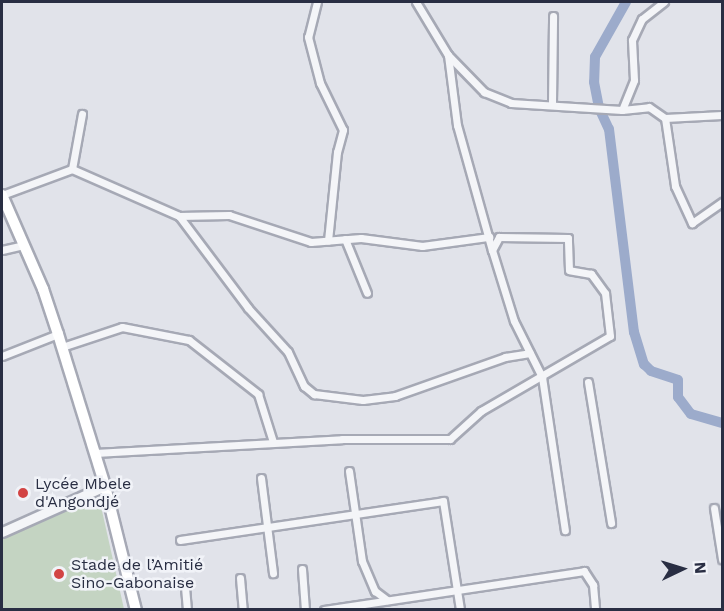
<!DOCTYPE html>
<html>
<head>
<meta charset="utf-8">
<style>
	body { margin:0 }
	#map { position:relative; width:724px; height:611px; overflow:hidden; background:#e1e3ea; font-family:"Work Sans",sans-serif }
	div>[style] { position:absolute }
	.green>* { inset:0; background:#c4d4c2 }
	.river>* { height:10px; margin:-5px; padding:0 5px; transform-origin:5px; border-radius:5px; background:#9cabcb }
	.roads { filter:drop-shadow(2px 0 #a6a9b5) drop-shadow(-2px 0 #a6a9b5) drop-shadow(0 2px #a6a9b5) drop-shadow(0 -2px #a6a9b5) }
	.minor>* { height:7px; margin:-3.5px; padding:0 3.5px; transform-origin:3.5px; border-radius:3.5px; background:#f4f5f8 }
	.tertiary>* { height:9px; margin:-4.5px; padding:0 4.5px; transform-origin:4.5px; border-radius:4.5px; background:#f4f5f8 }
	.secondary>* { height:10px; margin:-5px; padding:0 5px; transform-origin:5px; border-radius:5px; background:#fff }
	.dots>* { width:16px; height:16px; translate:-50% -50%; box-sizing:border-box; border:3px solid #f1f3f8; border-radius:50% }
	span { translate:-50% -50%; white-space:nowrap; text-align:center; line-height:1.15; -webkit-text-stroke:5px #f1f3f8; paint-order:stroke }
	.poi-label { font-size:16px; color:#292e43 }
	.left { translate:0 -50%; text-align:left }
	.frame { position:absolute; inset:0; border:3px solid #292e43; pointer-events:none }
	.north { position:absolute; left:652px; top:539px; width:60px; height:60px; -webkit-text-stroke:4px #f1f3f8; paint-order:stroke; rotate:86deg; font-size:16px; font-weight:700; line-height:24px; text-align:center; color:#292e43 }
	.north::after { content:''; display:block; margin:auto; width:21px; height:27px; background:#292e43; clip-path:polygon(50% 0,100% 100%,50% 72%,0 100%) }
</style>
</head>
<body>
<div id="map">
	<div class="green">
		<div style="clip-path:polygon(98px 493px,124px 609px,2px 610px,2px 539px)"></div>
	</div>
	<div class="river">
		<div style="left:626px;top:2px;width:63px;rotate:119.4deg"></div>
		<div style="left:595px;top:57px;width:25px;rotate:92deg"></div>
		<div style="left:594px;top:82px;width:26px;rotate:79deg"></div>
		<div style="left:599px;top:108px;width:23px;rotate:65deg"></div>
		<div style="left:609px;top:129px;width:205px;rotate:83deg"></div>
		<div style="left:634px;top:332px;width:34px;rotate:73deg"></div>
		<div style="left:644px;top:364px;width:10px;rotate:45deg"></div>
		<div style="left:651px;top:371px;width:28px;rotate:18deg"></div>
		<div style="left:678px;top:380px;width:17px;rotate:90deg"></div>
		<div style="left:678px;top:397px;width:21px;rotate:53deg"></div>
		<div style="left:691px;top:414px;width:32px;rotate:16deg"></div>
	</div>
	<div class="roads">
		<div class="minor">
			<div style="left:317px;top:2px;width:36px;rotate:104deg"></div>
			<div style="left:308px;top:37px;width:48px;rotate:75.4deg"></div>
			<div style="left:320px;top:83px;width:52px;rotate:63.9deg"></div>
			<div style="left:343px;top:130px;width:23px;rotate:105deg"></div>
			<div style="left:337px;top:152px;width:89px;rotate:95.8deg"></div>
			<div style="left:416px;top:2px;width:62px;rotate:58.9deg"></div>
			<div style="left:448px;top:55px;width:52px;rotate:45.8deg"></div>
			<div style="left:484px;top:92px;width:29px;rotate:22deg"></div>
			<div style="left:511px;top:103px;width:111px;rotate:3.6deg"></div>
			<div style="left:622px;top:110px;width:32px;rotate:-68deg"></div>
			<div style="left:634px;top:80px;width:40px;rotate:-92.9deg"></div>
			<div style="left:632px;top:40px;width:23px;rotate:-65deg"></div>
			<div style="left:642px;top:19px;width:28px;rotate:-38deg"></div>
			<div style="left:448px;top:55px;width:71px;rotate:82.7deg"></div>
			<div style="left:457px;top:125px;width:130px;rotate:74.4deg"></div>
			<div style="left:492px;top:250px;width:74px;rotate:72.8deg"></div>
			<div style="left:514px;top:321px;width:63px;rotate:63.4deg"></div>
			<div style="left:542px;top:377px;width:155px;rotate:81.5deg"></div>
			<div style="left:552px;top:103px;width:87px;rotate:-89.3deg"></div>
			<div style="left:622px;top:110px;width:27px;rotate:-6deg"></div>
			<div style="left:649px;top:107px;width:19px;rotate:35deg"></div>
			<div style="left:665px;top:118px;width:57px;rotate:-3deg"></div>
			<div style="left:665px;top:118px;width:69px;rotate:81.6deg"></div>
			<div style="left:675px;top:186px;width:41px;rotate:65.3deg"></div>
			<div style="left:692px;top:223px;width:37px;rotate:-35deg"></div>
			<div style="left:72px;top:169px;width:56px;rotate:-79.7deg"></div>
			<div style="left:2px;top:195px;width:75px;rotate:-20.4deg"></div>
			<div style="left:72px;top:169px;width:117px;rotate:23.7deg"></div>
			<div style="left:179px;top:216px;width:115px;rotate:53.1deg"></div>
			<div style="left:248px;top:308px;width:59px;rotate:47.7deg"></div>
			<div style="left:288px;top:352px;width:38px;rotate:65deg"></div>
			<div style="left:304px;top:386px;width:13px;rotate:39deg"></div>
			<div style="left:314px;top:394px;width:49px;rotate:7deg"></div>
			<div style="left:363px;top:400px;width:32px;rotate:-7deg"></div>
			<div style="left:395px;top:396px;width:117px;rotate:-19.5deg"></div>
			<div style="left:505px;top:357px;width:25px;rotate:-9deg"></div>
			<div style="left:179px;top:216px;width:50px;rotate:-1.1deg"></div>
			<div style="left:229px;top:215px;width:86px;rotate:18.2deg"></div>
			<div style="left:311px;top:242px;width:50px;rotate:-4.6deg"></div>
			<div style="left:361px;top:238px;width:62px;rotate:7.5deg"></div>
			<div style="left:422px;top:246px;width:68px;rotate:-7.7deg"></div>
			<div style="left:345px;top:239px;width:58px;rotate:67.8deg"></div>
			<div style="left:2px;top:250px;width:23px;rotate:-13deg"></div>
			<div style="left:62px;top:347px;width:63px;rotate:-18.4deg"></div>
			<div style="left:122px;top:327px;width:68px;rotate:11deg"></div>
			<div style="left:189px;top:340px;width:88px;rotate:38deg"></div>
			<div style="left:258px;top:394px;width:50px;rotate:72.6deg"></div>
			<div style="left:2px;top:356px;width:60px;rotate:-21.4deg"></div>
			<div style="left:588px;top:382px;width:143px;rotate:80.7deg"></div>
			<div style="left:95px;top:453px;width:247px;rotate:-3.2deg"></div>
			<div style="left:342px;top:439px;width:108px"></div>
			<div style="left:450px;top:439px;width:42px;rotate:-42.1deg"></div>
			<div style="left:481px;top:411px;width:149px;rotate:-30.2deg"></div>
			<div style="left:610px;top:336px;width:43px;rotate:-96.6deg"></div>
			<div style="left:605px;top:293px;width:24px;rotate:-126deg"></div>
			<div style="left:591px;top:274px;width:22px;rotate:-170deg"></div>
			<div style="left:569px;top:270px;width:32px;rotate:-92deg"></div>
			<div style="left:568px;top:238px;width:69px;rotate:-179.2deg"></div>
			<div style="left:499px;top:237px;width:15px;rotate:118deg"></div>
			<div style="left:349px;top:471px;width:91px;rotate:81.8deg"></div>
			<div style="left:362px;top:561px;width:33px;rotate:67deg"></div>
			<div style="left:375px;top:591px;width:15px;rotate:37deg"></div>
			<div style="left:261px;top:478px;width:96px;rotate:82.8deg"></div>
			<div style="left:714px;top:508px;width:52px;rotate:81.1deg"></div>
			<div style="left:180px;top:540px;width:266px;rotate:-8.4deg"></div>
			<div style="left:443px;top:501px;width:110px;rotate:81.1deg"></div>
			<div style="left:302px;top:569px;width:41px;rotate:85.8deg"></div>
			<div style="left:240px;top:578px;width:32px;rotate:85deg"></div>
			<div style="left:185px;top:587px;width:23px;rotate:85deg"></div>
			<div style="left:324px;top:610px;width:263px;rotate:-8.5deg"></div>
			<div style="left:584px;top:571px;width:17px;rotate:57deg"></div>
			<div style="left:593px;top:585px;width:25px;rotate:85deg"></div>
		</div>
		<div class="tertiary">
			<div style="left:2px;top:532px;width:113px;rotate:-24.1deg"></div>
		</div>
		<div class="secondary">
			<div style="left:2px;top:195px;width:103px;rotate:66.4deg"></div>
			<div style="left:43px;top:289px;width:47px;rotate:71.6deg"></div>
			<div style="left:58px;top:334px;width:159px;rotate:72.8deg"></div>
			<div style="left:105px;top:486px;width:128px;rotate:76deg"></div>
		</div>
	</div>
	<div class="dots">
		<div style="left:23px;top:493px;background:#d24444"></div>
		<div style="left:59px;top:574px;background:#d24444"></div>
	</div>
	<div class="poi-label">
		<span class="left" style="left:35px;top:493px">Lycée Mbele<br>d'Angondjé</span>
		<span class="left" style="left:71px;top:574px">Stade de l’Amitié<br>Sino-Gabonaise</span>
	</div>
	<div class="frame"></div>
	<div class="north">N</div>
</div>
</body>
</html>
